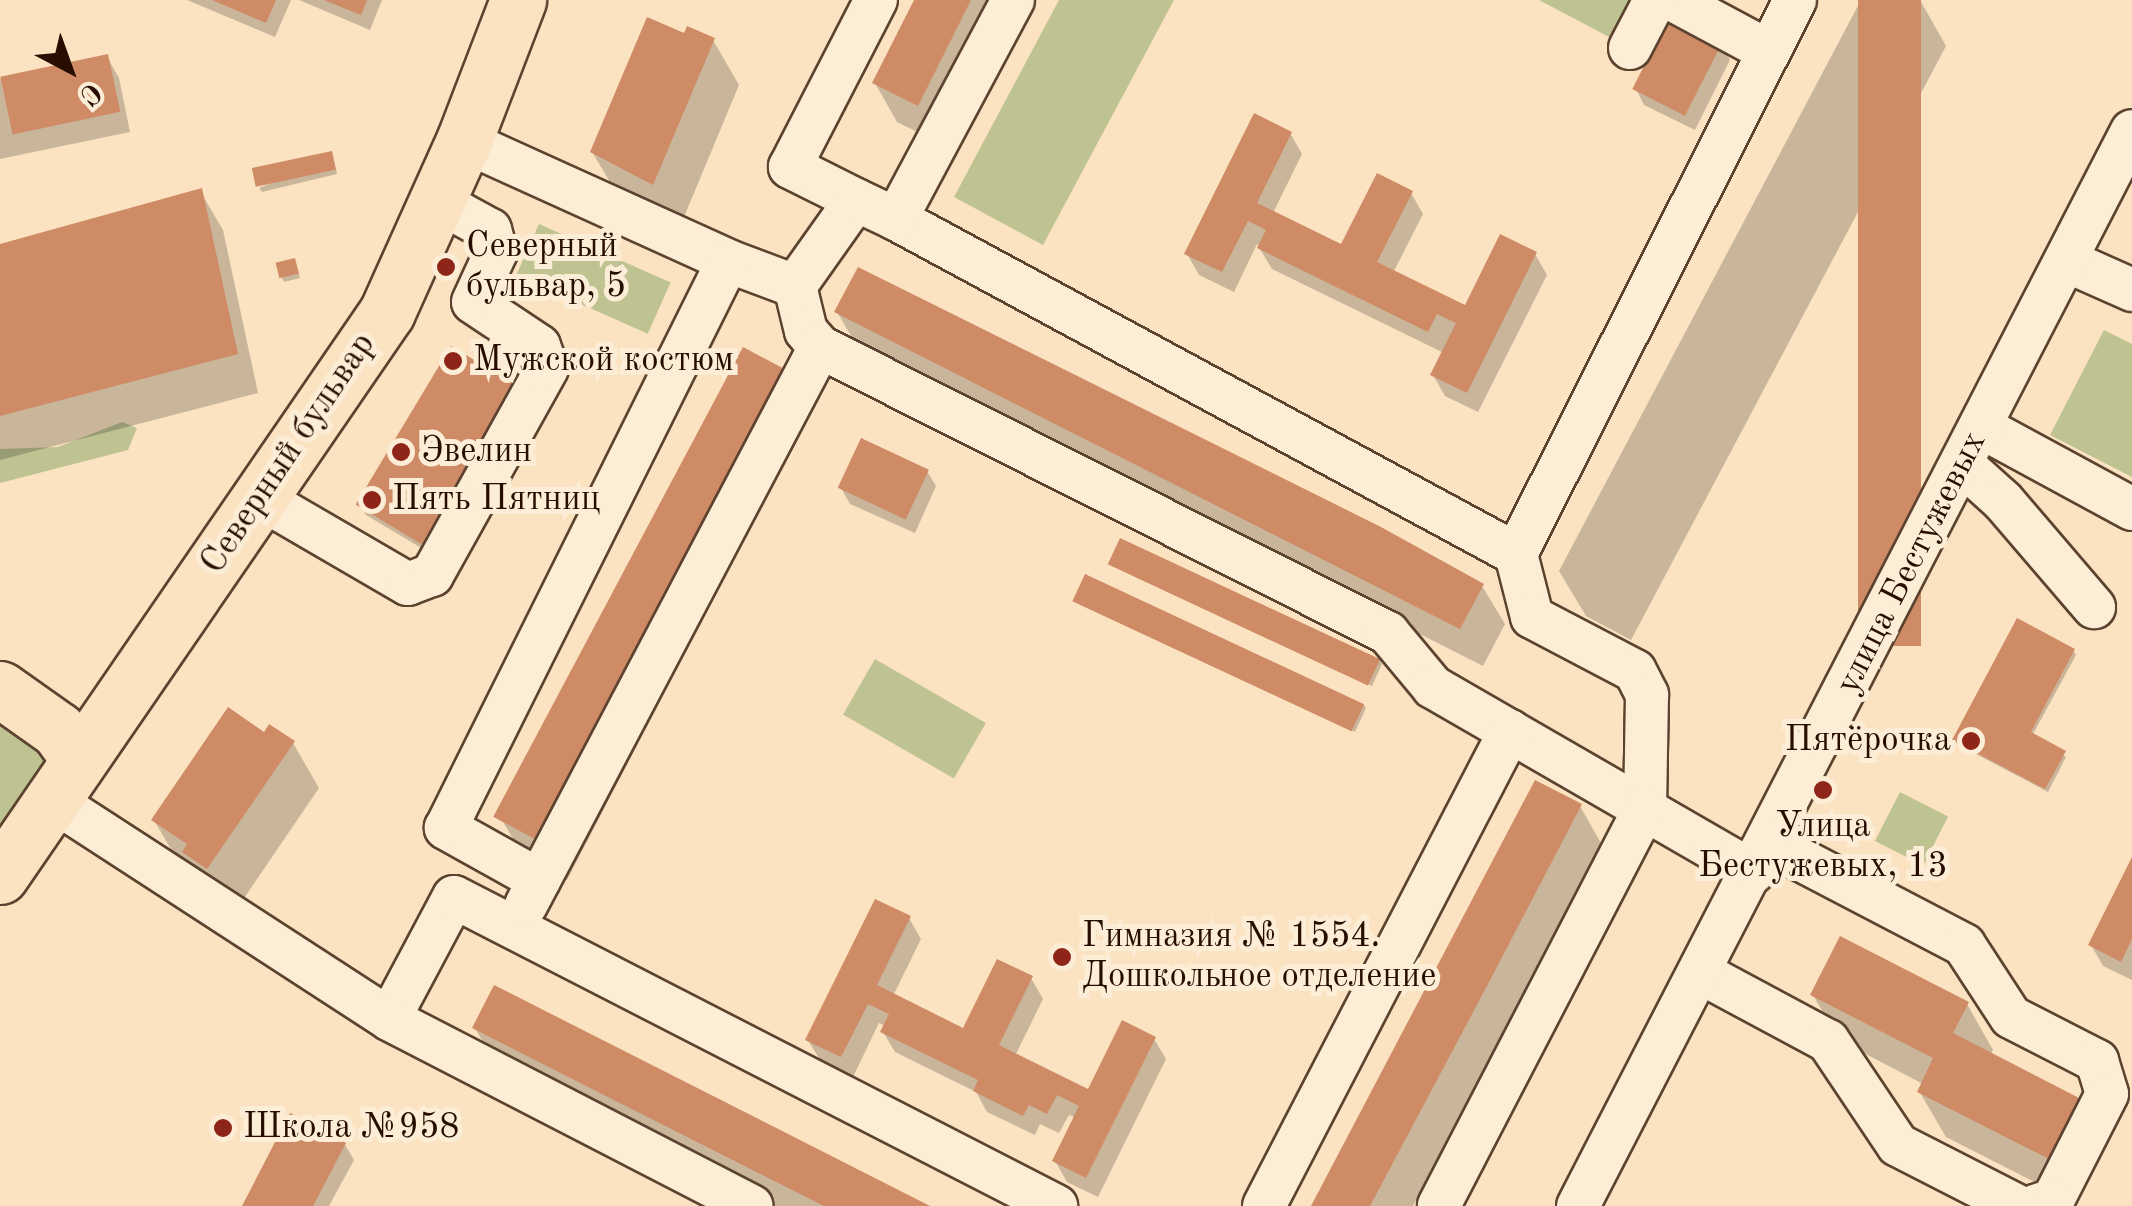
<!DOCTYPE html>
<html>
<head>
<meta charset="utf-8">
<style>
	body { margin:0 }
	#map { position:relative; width:2132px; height:1206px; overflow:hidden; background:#fbe3c1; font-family:"Old Standard TT",serif }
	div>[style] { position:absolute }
	.green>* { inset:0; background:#bfc392; transform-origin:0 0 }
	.shadow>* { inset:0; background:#0003 }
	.building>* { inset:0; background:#cf8a66; transform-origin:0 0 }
	.roads { filter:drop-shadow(2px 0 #5c4330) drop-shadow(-2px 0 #5c4330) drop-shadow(0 2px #5c4330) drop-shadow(0 -2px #5c4330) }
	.minor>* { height:42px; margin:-21px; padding:0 21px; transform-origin:21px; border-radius:21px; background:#fcedd7 }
	.major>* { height:55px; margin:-27.5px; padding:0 27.5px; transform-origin:27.5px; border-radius:27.5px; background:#fbe3c1 }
	.dots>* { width:28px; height:28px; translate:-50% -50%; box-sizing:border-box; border:5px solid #fcedd7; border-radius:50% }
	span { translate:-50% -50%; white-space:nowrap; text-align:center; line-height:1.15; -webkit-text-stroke:10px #fcedd7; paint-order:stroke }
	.poi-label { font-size:35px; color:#270e00 }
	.left { translate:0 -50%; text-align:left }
	.right { translate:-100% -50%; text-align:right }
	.street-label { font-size:35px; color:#270e00 }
	.north { position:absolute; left:20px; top:20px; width:100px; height:100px; -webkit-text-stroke:8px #fcedd7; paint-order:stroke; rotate:139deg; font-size:28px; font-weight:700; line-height:40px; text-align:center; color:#270e00 }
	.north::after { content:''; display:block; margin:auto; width:35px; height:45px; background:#270e00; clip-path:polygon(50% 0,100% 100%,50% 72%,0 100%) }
</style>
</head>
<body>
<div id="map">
	<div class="green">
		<div style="clip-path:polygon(1059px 0,1174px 0,1043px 245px,954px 197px)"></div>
		<div style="clip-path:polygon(1539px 0,1655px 0,1630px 48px)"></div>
		<div style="left:539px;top:224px;width:144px;height:56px;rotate:24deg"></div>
		<div style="clip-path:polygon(2104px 330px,2132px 344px,2132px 477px,2050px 435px)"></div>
		<div style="clip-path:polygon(122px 422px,137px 428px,128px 450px,0 483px,0 449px,58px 447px)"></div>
		<div style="left:875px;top:659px;width:128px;height:64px;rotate:30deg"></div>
		<div style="clip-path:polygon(0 706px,45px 757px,47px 773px,0 856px)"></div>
		<div style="left:1900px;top:792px;width:54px;height:55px;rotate:27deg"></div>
	</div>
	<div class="shadow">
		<div style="clip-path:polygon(187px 0,291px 0,275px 37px)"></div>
		<div style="clip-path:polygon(299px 0,382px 0,370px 30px)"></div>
		<div style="clip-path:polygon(917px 0,1012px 0,940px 143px,897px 122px,875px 83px)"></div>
		<div style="clip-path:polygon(1861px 0,1920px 0,1946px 46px,1631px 640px,1586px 616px,1559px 571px)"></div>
		<div style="clip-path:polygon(713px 40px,739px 85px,679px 229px,619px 197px,592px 152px)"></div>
		<div style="clip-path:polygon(1721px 44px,1730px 60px,1695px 130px,1644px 105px,1636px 89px)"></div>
		<div style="clip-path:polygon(107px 57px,119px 78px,130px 132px,0 159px,0 79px)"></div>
		<div style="clip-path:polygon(1290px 133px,1302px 154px,1273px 213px,1342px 248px,1411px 193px,1423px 214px,1393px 273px,1466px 308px,1535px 254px,1547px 275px,1478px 412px,1445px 396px,1433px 375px,1444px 353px,1272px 269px,1257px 244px,1234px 292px,1199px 275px,1187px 254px)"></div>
		<div style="clip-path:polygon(333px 157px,337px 174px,262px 192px,259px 188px)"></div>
		<div style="clip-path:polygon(200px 191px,223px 230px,258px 393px,0 460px,0 247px)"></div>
		<div style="clip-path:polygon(296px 265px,300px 278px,284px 282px,282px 278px)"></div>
		<div style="clip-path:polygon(837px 312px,1482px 586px,1505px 624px,1483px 666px,860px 351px)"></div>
		<div style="clip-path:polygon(787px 373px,810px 412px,567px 880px,523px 857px,501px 818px)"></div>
		<div style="clip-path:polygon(515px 387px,428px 552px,366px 515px,360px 505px)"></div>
		<div style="clip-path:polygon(927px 471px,936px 486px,915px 533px,850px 504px,841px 488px)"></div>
		<div style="clip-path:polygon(1111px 563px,1380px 660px,1382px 664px,1372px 686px)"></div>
		<div style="clip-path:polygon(1075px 600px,1363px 704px,1366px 708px,1355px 732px)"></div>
		<div style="clip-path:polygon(2073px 650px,2076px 655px,2032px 736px,2066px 757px,2048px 792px,1957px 744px,1955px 740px)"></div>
		<div style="clip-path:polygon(265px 735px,293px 743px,319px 788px,234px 913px,180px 865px,154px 820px)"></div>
		<div style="clip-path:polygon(1580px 806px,1602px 845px,1413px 1206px,1314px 1206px)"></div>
		<div style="clip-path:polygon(2132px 863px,2132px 980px,2103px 966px,2091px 945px)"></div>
		<div style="clip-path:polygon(909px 918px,921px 939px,893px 996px,964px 1031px,1031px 978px,1043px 999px,1015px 1056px,1089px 1093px,1154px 1039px,1166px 1059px,1098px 1197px,1067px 1182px,1055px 1161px,1076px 1118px,1069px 1115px,1059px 1133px,1040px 1124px,1035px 1135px,987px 1112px,976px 1092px,895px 1052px,883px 1032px,886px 1026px,879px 1023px,853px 1077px,820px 1060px,808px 1040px)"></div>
		<div style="clip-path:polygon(1813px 995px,1967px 1004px,1993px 1050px,1990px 1055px,2079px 1100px,2105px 1146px,2076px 1203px,1946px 1137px,1919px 1091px,1923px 1084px,1839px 1040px)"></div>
		<div style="clip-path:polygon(475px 1028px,925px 1206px,773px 1206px,497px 1066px)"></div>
		<div style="clip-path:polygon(345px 1145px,354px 1160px,329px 1206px,245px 1206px)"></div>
	</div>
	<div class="building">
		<div style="clip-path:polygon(212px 0,276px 0,266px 23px)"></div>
		<div style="clip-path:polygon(324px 0,367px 0,361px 15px)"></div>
		<div style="clip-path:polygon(914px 0,971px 0,918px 106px,872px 83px)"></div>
		<div style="left:1858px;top:0;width:63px;height:646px"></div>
		<div style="left:1670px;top:15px;width:59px;height:83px;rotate:27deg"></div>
		<div style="clip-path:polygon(647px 17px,684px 33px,687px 26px,715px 38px,653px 185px,590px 152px)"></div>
		<div style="left:108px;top:54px;width:59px;height:110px;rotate:78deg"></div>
		<div style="clip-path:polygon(1254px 113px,1292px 132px,1257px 203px,1341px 244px,1377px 173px,1413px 191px,1377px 262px,1465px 305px,1500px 234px,1537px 252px,1467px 393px,1430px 375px,1456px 323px,1437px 314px,1428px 332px,1257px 248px,1266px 230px,1248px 221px,1222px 272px,1184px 254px)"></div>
		<div style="left:332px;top:151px;width:19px;height:82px;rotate:78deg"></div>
		<div style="clip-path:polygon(202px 188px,238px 354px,0 416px,0 244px)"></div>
		<div style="left:295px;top:258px;width:16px;height:20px;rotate:76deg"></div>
		<div style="clip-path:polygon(858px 267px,1381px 527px,1484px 584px,1460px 629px,834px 312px)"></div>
		<div style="left:451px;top:346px;width:77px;height:185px;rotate:31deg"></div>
		<div style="left:743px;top:347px;width:52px;height:532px;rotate:28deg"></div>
		<div style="left:861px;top:438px;width:75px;height:55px;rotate:25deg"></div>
		<div style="left:1120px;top:538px;width:287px;height:29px;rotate:25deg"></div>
		<div style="left:1085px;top:574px;width:308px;height:30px;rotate:25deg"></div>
		<div style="clip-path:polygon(2017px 618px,2075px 649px,2031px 732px,2066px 751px,2045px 789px,1952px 740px)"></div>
		<div style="clip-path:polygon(228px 707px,264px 732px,269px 724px,295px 741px,207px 869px,182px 852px,187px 844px,151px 820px)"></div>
		<div style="clip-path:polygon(1535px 780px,1582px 804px,1489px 982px,1370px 1206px,1311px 1206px)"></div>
		<div style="clip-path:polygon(2132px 857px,2132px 939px,2121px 962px,2088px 945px)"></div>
		<div style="clip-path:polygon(875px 899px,911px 916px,877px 985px,963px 1028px,997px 959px,1033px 976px,999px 1045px,1088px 1089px,1122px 1020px,1156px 1037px,1086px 1178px,1052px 1161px,1079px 1106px,1057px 1095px,1047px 1114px,1029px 1105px,1023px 1116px,973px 1091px,978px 1080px,880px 1032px,889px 1014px,868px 1004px,841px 1057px,805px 1040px)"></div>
		<div style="clip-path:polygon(1840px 936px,1969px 1002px,1953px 1033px,2081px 1099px,2049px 1159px,1917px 1092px,1933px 1058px,1810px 995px)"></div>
		<div style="clip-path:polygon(494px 985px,930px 1206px,824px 1206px,596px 1091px,472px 1028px)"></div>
		<div style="clip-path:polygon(290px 1113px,346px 1143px,313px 1206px,242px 1206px)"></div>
	</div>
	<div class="roads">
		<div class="minor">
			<div style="left:1673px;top:0;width:108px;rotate:28.2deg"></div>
			<div style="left:1630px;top:48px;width:54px;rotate:-62.5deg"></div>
			<div style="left:464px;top:141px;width:290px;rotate:24.4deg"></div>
			<div style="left:728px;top:261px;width:72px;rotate:20.5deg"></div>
			<div style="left:795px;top:286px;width:46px;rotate:76.3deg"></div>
			<div style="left:806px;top:331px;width:21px;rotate:49deg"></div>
			<div style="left:820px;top:347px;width:636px;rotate:26.73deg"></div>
			<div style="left:1388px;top:633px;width:70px;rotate:50.2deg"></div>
			<div style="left:1433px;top:687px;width:370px;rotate:30deg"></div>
			<div style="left:856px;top:200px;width:74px;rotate:-153.4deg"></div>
			<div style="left:790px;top:167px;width:188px;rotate:-62.8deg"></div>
			<div style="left:896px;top:219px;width:705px;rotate:28.38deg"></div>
			<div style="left:1516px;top:554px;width:65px;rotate:75.7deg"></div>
			<div style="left:1532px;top:617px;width:116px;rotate:27.7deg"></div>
			<div style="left:1635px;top:671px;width:27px;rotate:63deg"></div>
			<div style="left:1647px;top:695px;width:113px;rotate:91deg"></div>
			<div style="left:1645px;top:808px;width:448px;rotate:117.4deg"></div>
			<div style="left:2067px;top:261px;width:71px;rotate:24deg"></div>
			<div style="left:795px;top:286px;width:105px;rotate:-54.7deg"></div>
			<div style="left:856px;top:200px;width:44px;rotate:25.4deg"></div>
			<div style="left:896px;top:219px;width:248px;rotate:-61.9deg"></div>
			<div style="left:1981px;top:427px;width:172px;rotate:28.5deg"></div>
			<div style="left:1962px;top:464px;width:55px;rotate:42.1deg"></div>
			<div style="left:2003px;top:501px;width:140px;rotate:49.4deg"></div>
			<div style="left:260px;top:498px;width:171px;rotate:30.2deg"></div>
			<div style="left:408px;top:584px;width:26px;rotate:-21deg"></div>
			<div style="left:432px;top:575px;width:237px;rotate:-60.9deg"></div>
			<div style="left:547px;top:368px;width:23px;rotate:-110deg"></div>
			<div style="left:539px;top:346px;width:79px;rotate:-146.3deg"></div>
			<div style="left:473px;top:302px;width:55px;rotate:-65.3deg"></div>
			<div style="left:496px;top:252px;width:23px;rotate:-105deg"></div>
			<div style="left:490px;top:230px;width:60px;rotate:-151.3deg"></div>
			<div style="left:1516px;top:554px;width:620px;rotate:-63.27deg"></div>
			<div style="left:52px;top:800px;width:402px;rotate:33deg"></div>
			<div style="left:389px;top:1019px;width:138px;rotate:-62deg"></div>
			<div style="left:454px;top:897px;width:677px;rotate:27.17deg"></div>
			<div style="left:1769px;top:843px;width:220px;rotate:27.6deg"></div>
			<div style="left:1964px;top:945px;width:86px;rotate:56.9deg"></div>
			<div style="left:2011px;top:1017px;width:97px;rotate:27.1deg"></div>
			<div style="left:2097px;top:1061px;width:34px;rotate:73deg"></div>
			<div style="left:2107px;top:1094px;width:119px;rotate:117deg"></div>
			<div style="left:2053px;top:1200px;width:19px;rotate:162deg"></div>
			<div style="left:539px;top:880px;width:107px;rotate:-150.8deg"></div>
			<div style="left:446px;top:828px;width:633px;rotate:-63.56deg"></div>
			<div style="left:526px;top:905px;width:631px;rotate:-62.22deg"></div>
			<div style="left:1701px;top:973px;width:144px;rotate:28.2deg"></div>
			<div style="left:1828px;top:1041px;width:125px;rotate:56.1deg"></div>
			<div style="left:1898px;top:1145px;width:134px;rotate:27.1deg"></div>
			<div style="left:389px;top:1019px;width:408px;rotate:27.3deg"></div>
			<div style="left:1264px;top:1206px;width:535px;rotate:-62.62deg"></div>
			<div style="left:1578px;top:1206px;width:1209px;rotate:-62.74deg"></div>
		</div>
		<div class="major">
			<div style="left:0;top:689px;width:71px;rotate:35.3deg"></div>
			<div style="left:58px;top:730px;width:36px;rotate:54deg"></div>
			<div style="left:0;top:876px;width:684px;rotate:-55.54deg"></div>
			<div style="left:387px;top:312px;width:188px;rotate:-65.8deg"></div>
			<div style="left:464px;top:141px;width:151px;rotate:-69deg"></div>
		</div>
	</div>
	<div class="dots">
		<div style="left:446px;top:267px;background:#8f2418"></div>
		<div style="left:453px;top:361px;background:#8f2418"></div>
		<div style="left:401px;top:452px;background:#8f2418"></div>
		<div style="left:372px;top:500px;background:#8f2418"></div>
		<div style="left:1971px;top:741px;background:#8f2418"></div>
		<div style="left:1823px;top:790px;background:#8f2418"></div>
		<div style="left:1062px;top:957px;background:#8f2418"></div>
		<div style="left:223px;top:1128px;background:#8f2418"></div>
	</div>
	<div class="poi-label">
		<span class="left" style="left:466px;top:267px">Северный<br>бульвар, 5</span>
		<span class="left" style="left:473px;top:361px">Мужской костюм</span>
		<span class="left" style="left:421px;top:452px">Эвелин</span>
		<span class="left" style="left:392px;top:500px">Пять Пятниц</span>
		<span class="right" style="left:1951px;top:741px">Пятёрочка</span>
		<span style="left:1823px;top:847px">Улица<br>Бестужевых, 13</span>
		<span class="left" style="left:1082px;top:957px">Гимназия № 1554.<br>Дошкольное отделение</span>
		<span class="left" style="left:243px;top:1128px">Школа №958</span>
	</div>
	<div class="street-label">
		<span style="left:289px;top:454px;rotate:-56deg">Северный бульвар</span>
		<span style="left:1912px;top:563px;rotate:-63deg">улица Бестужевых</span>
	</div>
	<div class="north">С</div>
</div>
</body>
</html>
